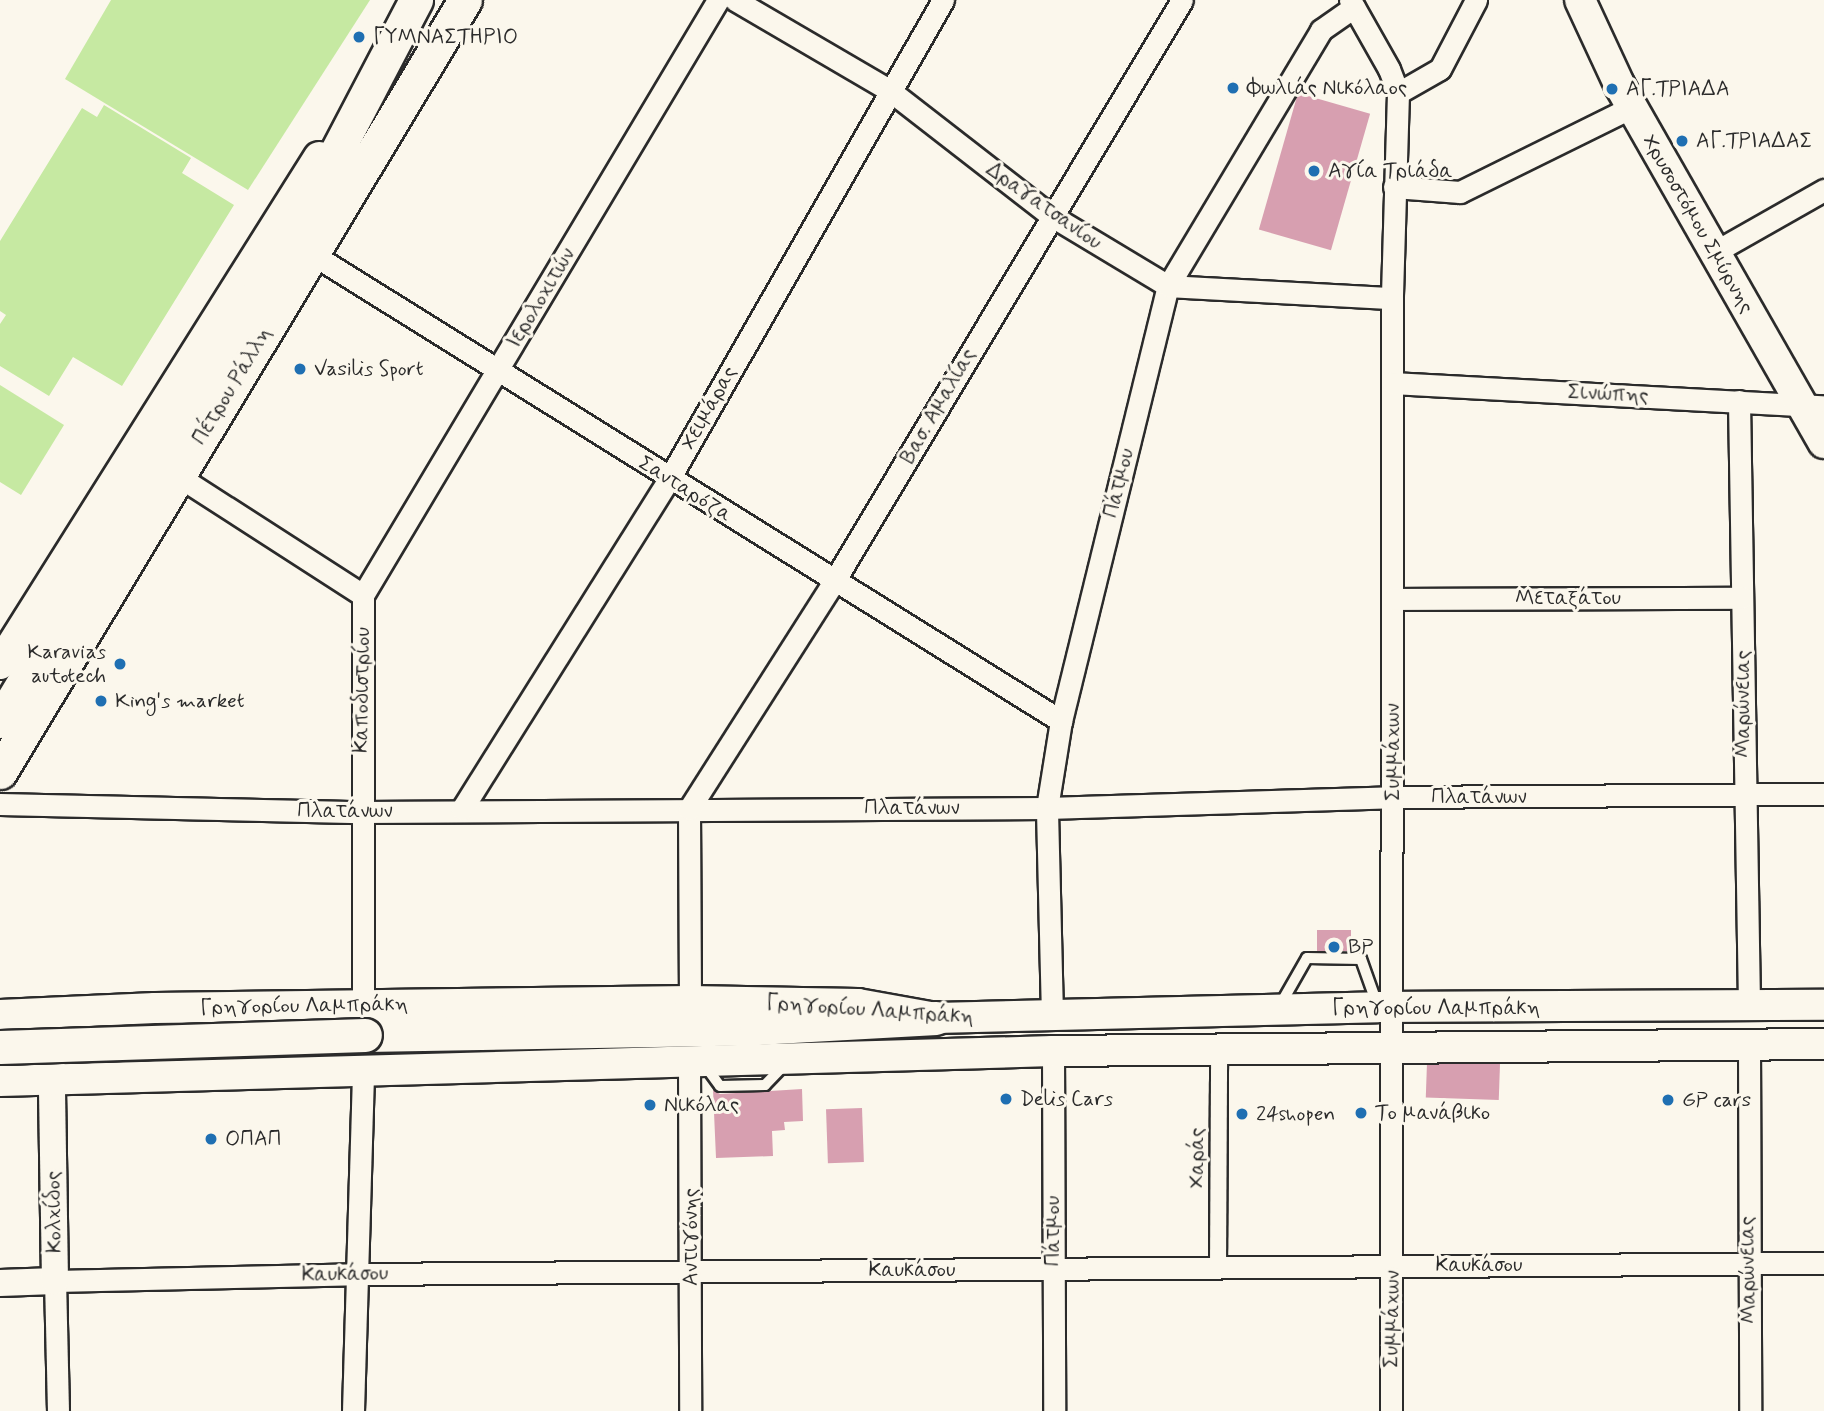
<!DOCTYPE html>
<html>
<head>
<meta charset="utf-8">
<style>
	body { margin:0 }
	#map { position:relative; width:1824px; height:1411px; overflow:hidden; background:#fbf7ec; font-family:Mynerve,sans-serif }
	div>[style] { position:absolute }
	.green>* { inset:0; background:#c6e9a2 }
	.building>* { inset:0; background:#d79fb0; transform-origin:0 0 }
	.roads { filter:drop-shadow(2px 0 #2b2b2b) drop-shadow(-2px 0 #2b2b2b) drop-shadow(0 2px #2b2b2b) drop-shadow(0 -2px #2b2b2b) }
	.service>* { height:10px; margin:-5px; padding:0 5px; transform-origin:5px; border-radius:5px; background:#fbf7ec }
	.pedestrian>* { height:16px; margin:-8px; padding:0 8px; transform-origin:8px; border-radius:8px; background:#fbf7ec }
	.minor>* { height:21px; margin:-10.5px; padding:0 10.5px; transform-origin:10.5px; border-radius:10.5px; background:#fbf7ec }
	.tertiary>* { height:26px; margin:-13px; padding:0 13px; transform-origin:13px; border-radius:13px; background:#fbf7ec }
	.secondary>* { height:30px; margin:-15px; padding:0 15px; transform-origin:15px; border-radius:15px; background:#fbf7ec }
	.primary>* { height:33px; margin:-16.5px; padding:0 16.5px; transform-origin:16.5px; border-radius:16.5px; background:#fbf7ec }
	.bridges { filter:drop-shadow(2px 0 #2b2b2b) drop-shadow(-2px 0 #2b2b2b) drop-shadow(0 2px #2b2b2b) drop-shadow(0 -2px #2b2b2b) }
	.primary-bridge>* { height:33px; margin:-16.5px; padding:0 16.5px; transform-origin:16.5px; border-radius:16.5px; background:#fbf7ec }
	.dots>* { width:19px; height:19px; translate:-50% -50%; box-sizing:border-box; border:4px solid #fbf7ec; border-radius:50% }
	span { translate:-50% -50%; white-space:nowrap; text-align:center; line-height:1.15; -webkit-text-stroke:6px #fbf7ec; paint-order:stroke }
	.poi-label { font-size:21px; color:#2b2b2b }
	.left { translate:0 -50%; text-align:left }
	.right { translate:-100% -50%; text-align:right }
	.street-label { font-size:21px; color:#2b2b2b }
</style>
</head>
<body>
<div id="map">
	<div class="green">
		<div style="clip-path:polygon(111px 0,370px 0,248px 190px,65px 79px)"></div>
		<div style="clip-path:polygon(104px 105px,191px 158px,182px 173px,234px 205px,122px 386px,73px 357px,49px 396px,0 366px,0 324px,6px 315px,0 311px,0 241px,82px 108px,97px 117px)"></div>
		<div style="clip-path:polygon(0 385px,64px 425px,21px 495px,0 482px)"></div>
	</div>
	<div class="building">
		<div style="left:1298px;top:93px;width:75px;height:142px;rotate:16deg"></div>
		<div style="left:1351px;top:930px;width:21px;height:34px;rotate:90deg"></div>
		<div style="left:1500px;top:1064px;width:36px;height:73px;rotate:92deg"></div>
		<div style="clip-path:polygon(802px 1089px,803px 1121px,784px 1122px,785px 1130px,772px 1131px,773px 1156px,716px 1158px,713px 1090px,720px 1094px)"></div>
		<div style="left:862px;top:1108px;width:54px;height:36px;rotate:88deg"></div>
	</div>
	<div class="roads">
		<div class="service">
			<div style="left:1279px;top:1007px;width:56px;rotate:-60.3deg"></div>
			<div style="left:1307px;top:958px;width:54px;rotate:1.1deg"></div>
			<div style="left:1361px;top:959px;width:48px;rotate:70.4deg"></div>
			<div style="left:704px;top:1064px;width:27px;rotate:54deg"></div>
			<div style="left:720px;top:1086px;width:45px;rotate:-1.3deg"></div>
			<div style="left:765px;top:1085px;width:28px;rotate:-46deg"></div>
		</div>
		<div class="pedestrian">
			<div style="left:1218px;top:1267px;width:217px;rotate:-89.7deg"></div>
		</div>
		<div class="minor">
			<div style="left:735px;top:0;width:178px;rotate:30.3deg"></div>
			<div style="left:889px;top:90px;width:204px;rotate:37.8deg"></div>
			<div style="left:1050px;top:215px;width:138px;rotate:31deg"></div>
			<div style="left:1168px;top:286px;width:224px;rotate:3.1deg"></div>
			<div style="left:1350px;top:0;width:79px;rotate:60.5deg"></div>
			<div style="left:1389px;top:69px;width:26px;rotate:69deg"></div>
			<div style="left:1398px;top:93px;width:205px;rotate:91.7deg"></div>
			<div style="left:1392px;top:298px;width:1113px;rotate:90.05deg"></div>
			<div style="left:1398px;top:93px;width:48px;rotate:-29.7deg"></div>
			<div style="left:1440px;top:69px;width:78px;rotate:-62.4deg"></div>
			<div style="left:1394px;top:187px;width:66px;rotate:4.3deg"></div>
			<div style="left:1460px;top:192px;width:192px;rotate:-26.3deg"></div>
			<div style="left:1713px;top:253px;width:128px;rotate:-29.6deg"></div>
			<div style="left:312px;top:254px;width:883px;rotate:31.94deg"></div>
			<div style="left:1393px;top:383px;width:432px;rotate:3.1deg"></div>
			<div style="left:1739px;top:401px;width:606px;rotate:89.05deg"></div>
			<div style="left:178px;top:476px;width:220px;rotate:32.8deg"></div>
			<div style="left:363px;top:595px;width:693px;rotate:-59.18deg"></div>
			<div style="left:1394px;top:599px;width:348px;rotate:-0.2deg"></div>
			<div style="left:0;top:804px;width:361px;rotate:1.3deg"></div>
			<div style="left:361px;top:812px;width:686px;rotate:-0.33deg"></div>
			<div style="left:1047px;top:808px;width:345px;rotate:-1.8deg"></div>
			<div style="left:1392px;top:797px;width:432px;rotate:-0.4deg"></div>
			<div style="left:462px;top:809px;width:390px;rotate:-57.9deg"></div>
			<div style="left:669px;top:479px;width:552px;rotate:-60.23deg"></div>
			<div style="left:690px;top:1001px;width:192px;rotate:-90.3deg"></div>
			<div style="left:689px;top:809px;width:268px;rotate:-57.5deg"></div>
			<div style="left:833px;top:583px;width:679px;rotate:-59.09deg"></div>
			<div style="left:363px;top:1006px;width:411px;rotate:-90deg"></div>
			<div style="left:1052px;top:1015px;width:207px;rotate:-91.4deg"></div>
			<div style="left:1047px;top:808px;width:88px;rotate:-80.9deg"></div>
			<div style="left:1061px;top:721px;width:448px;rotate:-76.2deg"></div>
			<div style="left:1168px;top:286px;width:298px;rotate:-59.1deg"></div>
			<div style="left:1321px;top:30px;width:40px;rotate:-34.9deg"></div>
			<div style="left:1749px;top:1045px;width:366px;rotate:89.8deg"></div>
			<div style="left:1053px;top:1051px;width:360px;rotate:89.8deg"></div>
			<div style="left:689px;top:1063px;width:348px;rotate:89.8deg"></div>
			<div style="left:58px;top:1411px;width:130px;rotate:-91.3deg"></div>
			<div style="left:55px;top:1281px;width:301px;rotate:-1.3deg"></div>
			<div style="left:356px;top:1274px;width:1468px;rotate:-0.43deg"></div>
			<div style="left:353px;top:1411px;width:340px;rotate:-88.3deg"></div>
		</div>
		<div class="tertiary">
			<div style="left:0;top:1283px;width:55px;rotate:-2.1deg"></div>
			<div style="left:55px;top:1281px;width:269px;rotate:-90.9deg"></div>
		</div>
		<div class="secondary">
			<div style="left:1580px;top:0;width:95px;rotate:65.1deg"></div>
			<div style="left:1620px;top:86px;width:411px;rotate:60.3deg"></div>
			<div style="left:0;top:664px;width:599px;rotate:-57.82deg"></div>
			<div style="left:0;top:1015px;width:155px;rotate:-2.6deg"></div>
			<div style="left:155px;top:1008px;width:535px;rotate:-0.75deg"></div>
			<div style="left:690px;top:1001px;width:168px;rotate:1deg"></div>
			<div style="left:858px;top:1004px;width:79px;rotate:10.2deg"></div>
			<div style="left:936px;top:1018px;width:442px;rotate:-1.4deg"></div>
			<div style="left:1378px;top:1007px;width:446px;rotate:-0.3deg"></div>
			<div style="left:0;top:1081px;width:1053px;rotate:-1.63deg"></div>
			<div style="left:1053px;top:1051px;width:771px;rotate:-0.52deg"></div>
		</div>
		<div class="primary">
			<div style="left:0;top:721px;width:561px;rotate:-58.86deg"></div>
			<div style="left:290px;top:241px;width:272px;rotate:-62.4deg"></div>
			<div style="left:0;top:772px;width:901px;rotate:-58.94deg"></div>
			<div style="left:365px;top:1035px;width:391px;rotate:-1deg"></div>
			<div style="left:756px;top:1028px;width:180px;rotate:-3.2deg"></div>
		</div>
	</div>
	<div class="bridges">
		<div class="primary-bridge">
			<div style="left:0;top:1047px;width:365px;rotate:-1.9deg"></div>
		</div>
	</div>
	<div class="dots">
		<div style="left:359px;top:37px;background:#1f6fb2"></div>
		<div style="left:1233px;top:88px;background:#1f6fb2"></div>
		<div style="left:1612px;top:89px;background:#1f6fb2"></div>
		<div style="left:1682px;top:141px;background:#1f6fb2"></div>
		<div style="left:1314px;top:171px;background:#1f6fb2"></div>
		<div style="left:300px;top:369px;background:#1f6fb2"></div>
		<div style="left:120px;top:664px;background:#1f6fb2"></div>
		<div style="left:101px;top:701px;background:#1f6fb2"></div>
		<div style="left:1334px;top:947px;background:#1f6fb2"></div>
		<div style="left:1006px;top:1099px;background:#1f6fb2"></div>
		<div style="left:1668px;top:1100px;background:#1f6fb2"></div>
		<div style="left:650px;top:1105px;background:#1f6fb2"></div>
		<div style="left:1361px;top:1113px;background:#1f6fb2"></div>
		<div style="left:1242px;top:1114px;background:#1f6fb2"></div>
		<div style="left:211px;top:1139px;background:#1f6fb2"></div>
	</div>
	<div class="poi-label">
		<span class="left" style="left:373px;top:37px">ΓΥΜΝΑΣΤΗΡΙΟ</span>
		<span class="left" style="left:1247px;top:88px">Φωλιάς Νικόλαος</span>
		<span class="left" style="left:1626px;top:89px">ΑΓ.ΤΡΙΑΔΑ</span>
		<span class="left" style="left:1696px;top:141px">ΑΓ.ΤΡΙΑΔΑΣ</span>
		<span class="left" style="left:1328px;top:171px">Αγία Τριάδα</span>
		<span class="left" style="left:314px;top:369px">Vasilis Sport</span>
		<span class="right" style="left:106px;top:664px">Karavias<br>autotech</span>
		<span class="left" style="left:115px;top:701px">King's market</span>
		<span class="left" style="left:1348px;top:947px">BP</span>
		<span class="left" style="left:1020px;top:1099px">Delis Cars</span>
		<span class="left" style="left:1682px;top:1100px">GP cars</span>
		<span class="left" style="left:664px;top:1105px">Νικόλας</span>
		<span class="left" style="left:1375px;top:1113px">Το μανάβικο</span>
		<span class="left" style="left:1256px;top:1114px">24shopen</span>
		<span class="left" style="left:225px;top:1139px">ΟΠΑΠ</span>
	</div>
	<div class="street-label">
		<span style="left:1044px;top:206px;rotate:35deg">Δραγατσανίου</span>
		<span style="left:1698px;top:224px;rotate:60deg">Χρυσοστόμου Σμύρνης</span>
		<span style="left:541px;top:298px;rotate:-59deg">Ιερολοχιτών</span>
		<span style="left:232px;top:386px;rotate:-59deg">Πέτρου Ράλλη</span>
		<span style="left:1608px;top:394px;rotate:3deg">Σινώπης</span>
		<span style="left:938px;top:406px;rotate:-60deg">Βασ. Αμαλίας</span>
		<span style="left:709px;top:408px;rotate:-61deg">Χειμάρας</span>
		<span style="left:1119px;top:483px;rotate:-76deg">Πάτμου</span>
		<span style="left:685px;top:489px;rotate:32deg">Σανταρόζα</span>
		<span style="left:1568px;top:598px">Μεταξάτου</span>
		<span style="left:362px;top:690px;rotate:-89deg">Καποδιστρίου</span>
		<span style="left:1743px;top:704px;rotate:-90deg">Μαρώνειας</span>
		<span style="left:1393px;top:752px;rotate:-90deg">Συμμάχων</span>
		<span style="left:1479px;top:797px">Πλατάνων</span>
		<span style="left:912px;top:808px">Πλατάνων</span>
		<span style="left:345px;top:811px">Πλατάνων</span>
		<span style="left:304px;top:1006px;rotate:-1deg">Γρηγορίου Λαμπράκη</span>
		<span style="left:1436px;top:1008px">Γρηγορίου Λαμπράκη</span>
		<span style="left:870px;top:1010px;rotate:4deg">Γρηγορίου Λαμπράκη</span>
		<span style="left:1197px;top:1158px;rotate:-90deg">Χαράς</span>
		<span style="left:54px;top:1212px;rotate:-91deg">Κολχίδος</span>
		<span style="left:1053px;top:1231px;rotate:-90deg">Πάτμου</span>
		<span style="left:691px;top:1237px;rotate:-90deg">Αντιγόνης</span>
		<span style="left:1479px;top:1265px">Καυκάσου</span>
		<span style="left:912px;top:1270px">Καυκάσου</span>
		<span style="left:1748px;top:1270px;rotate:-91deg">Μαρώνειας</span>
		<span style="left:345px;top:1274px;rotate:-1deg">Καυκάσου</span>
		<span style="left:1392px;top:1319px;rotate:-89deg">Συμμάχων</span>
	</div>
</div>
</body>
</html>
